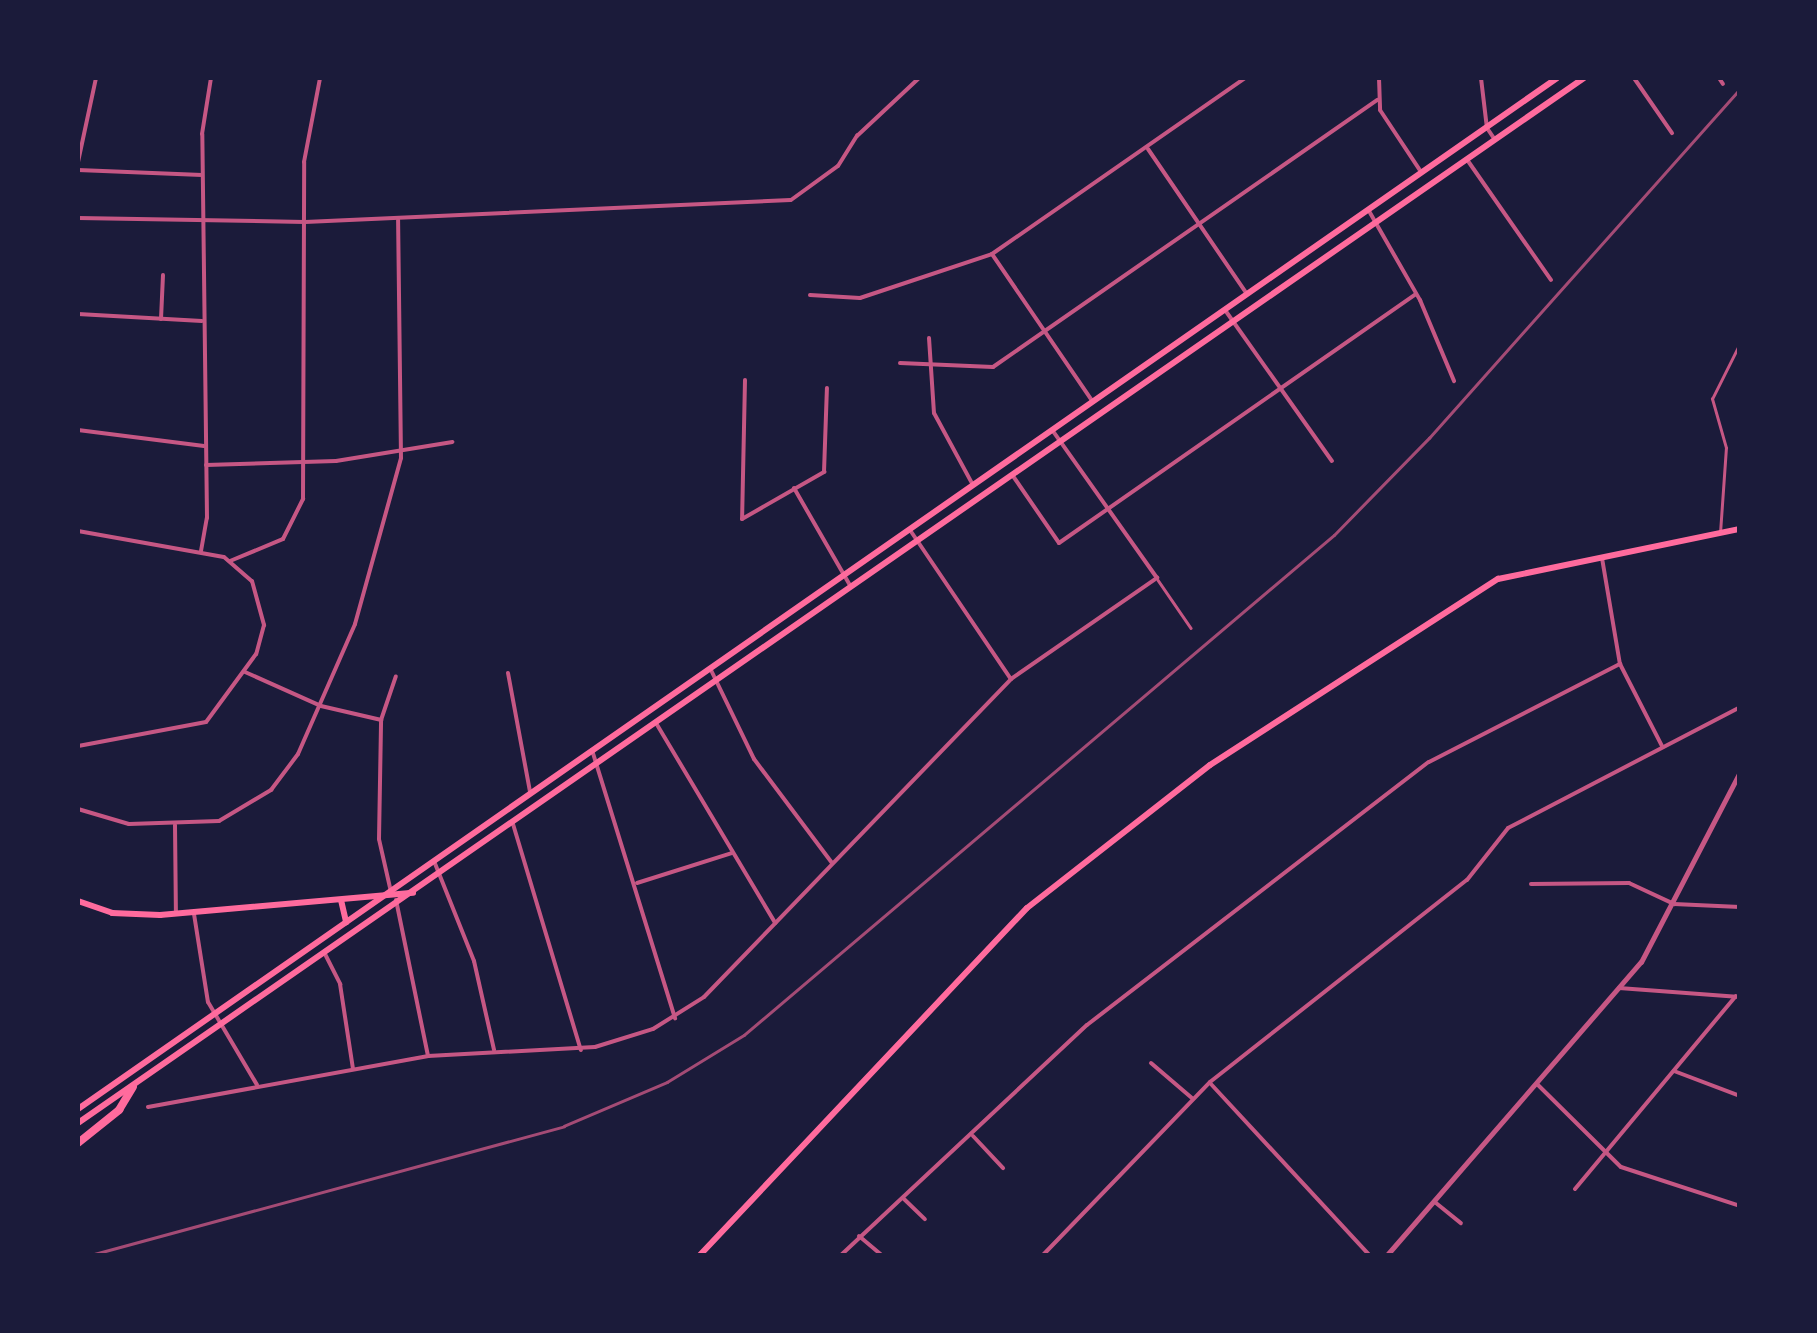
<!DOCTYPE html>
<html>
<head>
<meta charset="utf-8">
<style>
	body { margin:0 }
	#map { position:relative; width:1817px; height:1333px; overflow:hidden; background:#1b1b3a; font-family:"Public Sans",sans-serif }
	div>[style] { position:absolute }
	.service>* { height:2.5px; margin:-1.25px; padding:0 1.25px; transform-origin:1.25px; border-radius:1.25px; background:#c65784 }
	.minor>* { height:4px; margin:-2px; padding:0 2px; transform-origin:2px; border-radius:2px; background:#c65784 }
	.tertiary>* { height:5px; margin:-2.5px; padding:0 2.5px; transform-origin:2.5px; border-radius:2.5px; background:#c65784 }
	.secondary>* { height:6px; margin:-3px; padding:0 3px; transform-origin:3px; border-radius:3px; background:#ff6b9d }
	.primary>* { height:6px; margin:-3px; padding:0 3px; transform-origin:3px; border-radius:3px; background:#ff6b9d }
	.motorway>* { height:8px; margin:-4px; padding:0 4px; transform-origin:4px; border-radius:4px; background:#ff6b9d }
	.rail>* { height:2.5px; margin:-1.25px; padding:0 1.25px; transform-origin:1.25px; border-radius:1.25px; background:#a44b75 }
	span { translate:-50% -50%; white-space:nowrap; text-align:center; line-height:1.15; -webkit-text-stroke:8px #1b1b3a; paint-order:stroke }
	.frame { position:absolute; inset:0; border:80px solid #1b1b3a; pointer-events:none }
</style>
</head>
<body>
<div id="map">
	<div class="service">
		<div style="left:1720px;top:533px;width:85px;rotate:-86deg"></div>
		<div style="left:1726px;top:448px;width:51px;rotate:-105.9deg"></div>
		<div style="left:1712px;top:399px;width:63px;rotate:-63.4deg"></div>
		<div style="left:1158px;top:580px;width:58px;rotate:55.5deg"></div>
	</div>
	<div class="minor">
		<div style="left:1379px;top:78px;width:32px;rotate:88deg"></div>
		<div style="left:1380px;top:110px;width:74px;rotate:56.5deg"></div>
		<div style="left:1481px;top:78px;width:50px;rotate:83.2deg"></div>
		<div style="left:1487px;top:128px;width:14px;rotate:56deg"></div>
		<div style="left:1634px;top:78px;width:67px;rotate:55.4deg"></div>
		<div style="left:1719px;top:78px;width:7px;rotate:56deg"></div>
		<div style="left:1148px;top:149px;width:176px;rotate:55.7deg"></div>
		<div style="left:1468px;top:161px;width:145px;rotate:55.1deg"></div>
		<div style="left:78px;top:162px;width:86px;rotate:-77.9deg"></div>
		<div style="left:78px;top:170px;width:124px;rotate:2.3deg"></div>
		<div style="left:1369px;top:211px;width:103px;rotate:60.2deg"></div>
		<div style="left:1420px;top:300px;width:88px;rotate:67.2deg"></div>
		<div style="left:78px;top:218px;width:227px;rotate:1deg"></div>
		<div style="left:305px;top:222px;width:486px;rotate:-2.6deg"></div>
		<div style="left:791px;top:200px;width:58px;rotate:-35.9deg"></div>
		<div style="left:838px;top:166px;width:36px;rotate:-58deg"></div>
		<div style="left:857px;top:136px;width:85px;rotate:-43.1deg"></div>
		<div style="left:992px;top:254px;width:179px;rotate:55.7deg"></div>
		<div style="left:810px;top:295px;width:50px;rotate:3.4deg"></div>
		<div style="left:860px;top:298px;width:139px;rotate:-18.4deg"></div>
		<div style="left:992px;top:254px;width:308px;rotate:-34.8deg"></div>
		<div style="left:1225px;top:310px;width:185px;rotate:54.7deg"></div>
		<div style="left:78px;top:314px;width:124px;rotate:3.2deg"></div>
		<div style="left:161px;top:319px;width:44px;rotate:-87.4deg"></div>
		<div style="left:929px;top:338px;width:75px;rotate:86.2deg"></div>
		<div style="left:934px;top:413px;width:82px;rotate:61.6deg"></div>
		<div style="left:900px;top:363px;width:93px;rotate:2.5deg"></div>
		<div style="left:993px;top:367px;width:468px;rotate:-34.8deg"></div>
		<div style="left:745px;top:380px;width:139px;rotate:91.2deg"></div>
		<div style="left:742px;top:519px;width:95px;rotate:-29.8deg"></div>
		<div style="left:824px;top:472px;width:84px;rotate:-88deg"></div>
		<div style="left:78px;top:430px;width:127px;rotate:7.2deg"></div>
		<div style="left:206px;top:465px;width:130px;rotate:-1.8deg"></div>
		<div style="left:336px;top:461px;width:118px;rotate:-9.3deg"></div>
		<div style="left:1013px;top:476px;width:81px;rotate:55.5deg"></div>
		<div style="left:1059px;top:543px;width:435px;rotate:-34.9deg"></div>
		<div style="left:794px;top:488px;width:114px;rotate:60.1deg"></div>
		<div style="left:910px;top:530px;width:180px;rotate:55.9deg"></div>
		<div style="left:78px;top:531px;width:148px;rotate:10.1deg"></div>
		<div style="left:224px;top:557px;width:37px;rotate:41deg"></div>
		<div style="left:252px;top:581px;width:46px;rotate:74.7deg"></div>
		<div style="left:264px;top:625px;width:30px;rotate:105deg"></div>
		<div style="left:256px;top:654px;width:84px;rotate:126.3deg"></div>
		<div style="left:206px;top:722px;width:130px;rotate:169.4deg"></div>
		<div style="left:201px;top:551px;width:34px;rotate:-80deg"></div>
		<div style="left:207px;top:518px;width:384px;rotate:-90.7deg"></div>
		<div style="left:202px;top:134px;width:57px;rotate:-80.9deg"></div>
		<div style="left:1602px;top:558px;width:108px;rotate:80.4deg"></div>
		<div style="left:1620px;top:664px;width:92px;rotate:62.9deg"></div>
		<div style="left:230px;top:561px;width:57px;rotate:-22.5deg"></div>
		<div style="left:283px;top:539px;width:45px;rotate:-63.4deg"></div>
		<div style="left:303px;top:499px;width:337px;rotate:-89.8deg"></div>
		<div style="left:304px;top:162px;width:86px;rotate:-79.2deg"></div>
		<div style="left:710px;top:668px;width:101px;rotate:64.2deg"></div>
		<div style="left:754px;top:759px;width:130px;rotate:53.1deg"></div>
		<div style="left:245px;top:672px;width:83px;rotate:24.1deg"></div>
		<div style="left:321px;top:706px;width:62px;rotate:13.1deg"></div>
		<div style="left:508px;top:673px;width:121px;rotate:79.5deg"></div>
		<div style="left:656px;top:723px;width:233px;rotate:59.2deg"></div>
		<div style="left:592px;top:750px;width:281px;rotate:72.8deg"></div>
		<div style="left:78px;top:809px;width:53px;rotate:16.4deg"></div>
		<div style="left:129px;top:824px;width:90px;rotate:-1.9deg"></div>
		<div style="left:219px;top:821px;width:61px;rotate:-30.8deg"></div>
		<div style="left:271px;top:790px;width:45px;rotate:-53.1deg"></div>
		<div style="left:298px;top:754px;width:142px;rotate:-66.3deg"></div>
		<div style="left:355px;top:624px;width:172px;rotate:-74.5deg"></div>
		<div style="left:401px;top:458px;width:238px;rotate:-90.7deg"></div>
		<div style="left:513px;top:824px;width:236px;rotate:73.3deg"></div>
		<div style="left:175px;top:825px;width:89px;rotate:89.4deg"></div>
		<div style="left:434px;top:861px;width:108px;rotate:68.2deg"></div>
		<div style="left:474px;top:961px;width:91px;rotate:77.3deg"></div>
		<div style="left:637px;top:883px;width:100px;rotate:-17.5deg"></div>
		<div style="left:1531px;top:884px;width:98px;rotate:-0.6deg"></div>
		<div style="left:1629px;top:883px;width:50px;rotate:25deg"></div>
		<div style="left:1674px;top:904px;width:66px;rotate:2.6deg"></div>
		<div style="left:391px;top:892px;width:54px;rotate:-102.8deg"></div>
		<div style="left:379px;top:839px;width:119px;rotate:-89deg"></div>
		<div style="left:381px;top:720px;width:46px;rotate:-71.2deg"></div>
		<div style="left:396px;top:900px;width:159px;rotate:78.4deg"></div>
		<div style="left:194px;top:914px;width:89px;rotate:81deg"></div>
		<div style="left:208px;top:1002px;width:96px;rotate:59.4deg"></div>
		<div style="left:325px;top:954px;width:34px;rotate:63deg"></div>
		<div style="left:340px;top:984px;width:86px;rotate:81.3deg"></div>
		<div style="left:1619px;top:988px;width:121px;rotate:4.3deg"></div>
		<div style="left:1151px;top:1063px;width:55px;rotate:40.6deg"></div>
		<div style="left:1674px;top:1071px;width:71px;rotate:20.7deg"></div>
		<div style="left:1210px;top:1083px;width:236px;rotate:47.2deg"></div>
		<div style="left:1537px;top:1084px;width:118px;rotate:44.7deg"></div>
		<div style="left:1621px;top:1167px;width:125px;rotate:18.1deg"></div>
		<div style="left:148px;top:1107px;width:285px;rotate:-10.3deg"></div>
		<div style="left:428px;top:1056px;width:167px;rotate:-3.1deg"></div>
		<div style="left:595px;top:1047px;width:61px;rotate:-17.2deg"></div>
		<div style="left:653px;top:1029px;width:60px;rotate:-32.1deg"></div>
		<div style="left:704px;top:997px;width:442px;rotate:-46deg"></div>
		<div style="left:1011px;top:679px;width:178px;rotate:-34.7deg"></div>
		<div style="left:1157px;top:578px;width:180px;rotate:-125.3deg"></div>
		<div style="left:973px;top:1136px;width:44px;rotate:46.8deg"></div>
		<div style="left:1575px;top:1189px;width:251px;rotate:-50.2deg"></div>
		<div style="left:904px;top:1199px;width:29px;rotate:44deg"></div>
		<div style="left:1436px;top:1203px;width:32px;rotate:39deg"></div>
		<div style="left:859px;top:1236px;width:31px;rotate:40deg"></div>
		<div style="left:840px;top:1256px;width:338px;rotate:-43.1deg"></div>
		<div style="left:1087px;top:1025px;width:431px;rotate:-37.6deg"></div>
		<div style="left:1429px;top:762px;width:215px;rotate:-27.2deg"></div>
		<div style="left:1042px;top:1256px;width:242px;rotate:-46deg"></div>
		<div style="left:1210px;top:1082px;width:327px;rotate:-38.2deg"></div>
		<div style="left:1467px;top:880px;width:66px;rotate:-51.7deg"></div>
		<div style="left:1508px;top:828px;width:262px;rotate:-27.5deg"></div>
	</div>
	<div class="tertiary">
		<div style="left:1386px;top:1256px;width:389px;rotate:-49.1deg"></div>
		<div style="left:1641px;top:962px;width:214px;rotate:-62.5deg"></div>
	</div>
	<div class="secondary">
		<div style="left:699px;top:1256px;width:478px;rotate:-46.7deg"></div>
		<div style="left:1027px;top:908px;width:232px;rotate:-38deg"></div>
		<div style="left:1210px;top:765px;width:343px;rotate:-32.9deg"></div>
		<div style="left:1498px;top:579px;width:247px;rotate:-11.7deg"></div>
	</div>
	<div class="primary">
		<div style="left:341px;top:900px;width:23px;rotate:77deg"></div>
		<div style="left:78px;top:901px;width:36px;rotate:19deg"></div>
		<div style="left:112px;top:913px;width:48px;rotate:2.4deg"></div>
		<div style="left:160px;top:915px;width:254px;rotate:-5deg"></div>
		<div style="left:78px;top:1109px;width:1803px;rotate:-34.88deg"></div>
		<div style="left:78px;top:1123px;width:1833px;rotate:-34.76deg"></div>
	</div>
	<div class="motorway">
		<div style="left:78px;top:1143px;width:53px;rotate:-38.8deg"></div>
		<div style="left:119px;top:1110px;width:27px;rotate:-59deg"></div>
	</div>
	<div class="rail">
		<div style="left:87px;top:1256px;width:494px;rotate:-15.2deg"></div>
		<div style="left:564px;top:1126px;width:112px;rotate:-23.1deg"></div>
		<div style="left:667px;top:1082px;width:90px;rotate:-31.4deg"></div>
		<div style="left:744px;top:1035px;width:773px;rotate:-40.28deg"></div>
		<div style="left:1334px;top:535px;width:136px;rotate:-45.6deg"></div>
		<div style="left:1429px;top:438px;width:467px;rotate:-48.3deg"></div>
	</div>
	<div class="frame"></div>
</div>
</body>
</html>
